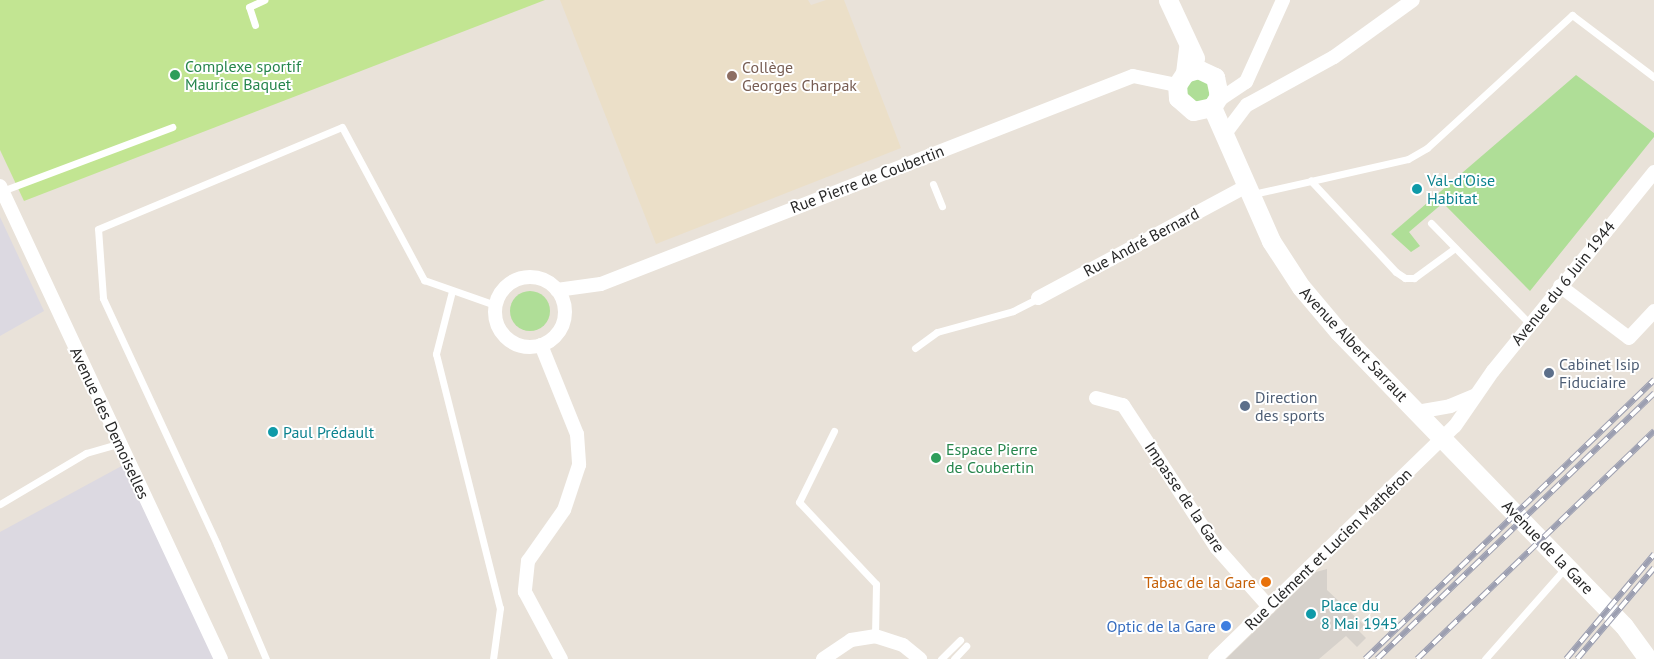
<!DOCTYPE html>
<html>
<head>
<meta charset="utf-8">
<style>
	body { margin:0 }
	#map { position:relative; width:1654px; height:659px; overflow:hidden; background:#e9e2d9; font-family:"PT Sans",sans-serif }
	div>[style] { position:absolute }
	.industrial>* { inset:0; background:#dcd9e1 }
	.education>* { inset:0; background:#ebdfc8 }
	.green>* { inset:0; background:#afde97 }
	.round { border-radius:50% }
	.pitch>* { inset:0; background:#c2e592 }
	.plaza>* { inset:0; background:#d6d1cb }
	.lane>* { height:7px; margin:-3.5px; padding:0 3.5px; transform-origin:3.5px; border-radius:3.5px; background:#fff }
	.street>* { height:14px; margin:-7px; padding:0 7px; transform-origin:7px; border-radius:7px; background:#fff }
	.street>.ring { margin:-7px; padding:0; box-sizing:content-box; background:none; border:14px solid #fff; border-radius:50% }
	.secondary>* { height:19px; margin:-9.5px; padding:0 9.5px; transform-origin:9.5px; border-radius:9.5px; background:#fff }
	.rail>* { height:5.5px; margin-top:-2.75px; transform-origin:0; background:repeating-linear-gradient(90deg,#fff 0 11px,#9c9fb1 0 22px); box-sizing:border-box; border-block:1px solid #9c9fb1 }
	.dots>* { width:14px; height:14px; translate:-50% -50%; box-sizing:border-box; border:2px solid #fff; border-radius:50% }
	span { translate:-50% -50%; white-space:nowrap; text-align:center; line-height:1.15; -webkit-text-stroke:4px #fff; paint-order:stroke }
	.leisure-label { font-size:16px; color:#27864d }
	.left { translate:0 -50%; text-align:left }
	.education-label { font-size:16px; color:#785e54 }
	.street-label { font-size:16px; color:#272727 }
	.culture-label { font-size:16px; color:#0d838f }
	.service-label { font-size:16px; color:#4e5e75 }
	.food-label { font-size:16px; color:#c56008 }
	.right { translate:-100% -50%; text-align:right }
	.shop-label { font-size:16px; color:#366cbe }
</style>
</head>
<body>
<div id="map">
	<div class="industrial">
		<div style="clip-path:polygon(0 217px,44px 311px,0 336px)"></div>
		<div style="clip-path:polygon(129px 462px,221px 659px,0 659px,0 532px)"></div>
	</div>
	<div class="education">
		<div style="clip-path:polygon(560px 0,808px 0,811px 5px,826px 0,844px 0,901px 148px,656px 244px)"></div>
	</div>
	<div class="green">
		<div style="clip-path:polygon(1576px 75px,1654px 133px,1654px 137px,1530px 291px,1443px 203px,1409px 232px,1420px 246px,1411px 252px,1391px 234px)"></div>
		<div style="clip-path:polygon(1198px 78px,1209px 84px,1209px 97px,1203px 103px,1187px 99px,1185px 87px,1190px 81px)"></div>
		<div class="round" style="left:510px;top:291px;width:40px;height:40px"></div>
	</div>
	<div class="pitch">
		<div style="clip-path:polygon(0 0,545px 0,24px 201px,0 150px)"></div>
	</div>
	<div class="plaza">
		<div style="clip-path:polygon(1327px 569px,1327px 590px,1364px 625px,1359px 631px,1366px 638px,1357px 647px,1346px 636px,1319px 659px,1226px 659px,1316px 572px)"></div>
	</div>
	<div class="lane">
		<div style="left:255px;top:25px;width:19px;rotate:-108deg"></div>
		<div style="left:249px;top:7px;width:17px;rotate:-25deg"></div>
		<div style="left:933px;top:184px;width:24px;rotate:68deg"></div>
		<div style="left:2px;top:191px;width:182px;rotate:-20.6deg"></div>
		<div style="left:1253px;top:194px;width:59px;rotate:-12.6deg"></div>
		<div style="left:1431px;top:223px;width:141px;rotate:45.6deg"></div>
		<div style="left:1455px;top:248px;width:51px;rotate:143.8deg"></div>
		<div style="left:1414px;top:278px;width:9px;rotate:180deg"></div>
		<div style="left:1405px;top:278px;width:11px;rotate:-146deg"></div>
		<div style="left:1396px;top:272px;width:125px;rotate:-133deg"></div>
		<div style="left:1311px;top:181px;width:99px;rotate:-12.8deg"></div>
		<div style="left:1408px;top:159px;width:22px;rotate:-30deg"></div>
		<div style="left:1427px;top:148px;width:197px;rotate:-42.5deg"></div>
		<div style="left:1572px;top:15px;width:103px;rotate:37.1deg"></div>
		<div style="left:452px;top:291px;width:65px;rotate:104.3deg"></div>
		<div style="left:436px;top:354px;width:262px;rotate:75.9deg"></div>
		<div style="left:500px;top:608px;width:51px;rotate:97.8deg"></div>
		<div style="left:915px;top:348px;width:27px;rotate:-36deg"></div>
		<div style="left:937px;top:332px;width:79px;rotate:-15.4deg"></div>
		<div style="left:1013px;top:311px;width:28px;rotate:-27deg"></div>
		<div style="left:834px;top:431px;width:79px;rotate:116.2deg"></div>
		<div style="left:799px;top:502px;width:112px;rotate:46.8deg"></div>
		<div style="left:876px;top:584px;width:52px;rotate:91.1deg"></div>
		<div style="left:0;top:504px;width:100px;rotate:-30.7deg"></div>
		<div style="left:86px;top:453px;width:35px;rotate:-16deg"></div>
		<div style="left:266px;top:659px;width:125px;rotate:-113.1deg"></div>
		<div style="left:217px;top:544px;width:271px;rotate:-114.9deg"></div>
		<div style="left:103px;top:298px;width:69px;rotate:-94.1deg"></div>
		<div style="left:98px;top:229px;width:264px;rotate:-22.7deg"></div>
		<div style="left:342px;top:127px;width:174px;rotate:61.8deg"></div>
		<div style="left:424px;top:280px;width:75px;rotate:19.4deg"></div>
		<div style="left:941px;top:659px;width:27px;rotate:-45deg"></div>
		<div style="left:954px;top:659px;width:18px;rotate:-47deg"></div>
		<div style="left:1485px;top:659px;width:123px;rotate:-48.6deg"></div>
	</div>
	<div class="street">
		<div style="left:1216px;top:102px;width:36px;rotate:-34deg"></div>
		<div style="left:1246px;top:82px;width:90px;rotate:-65.7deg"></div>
		<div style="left:1224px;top:135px;width:38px;rotate:-53deg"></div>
		<div style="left:1247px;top:105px;width:99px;rotate:-28.9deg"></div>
		<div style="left:1334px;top:57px;width:97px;rotate:-35.8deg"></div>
		<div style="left:0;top:186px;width:522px;rotate:64.96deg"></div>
		<div class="ring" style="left:495px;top:277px;width:56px;height:56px"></div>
		<div style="left:1560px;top:286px;width:86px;rotate:37deg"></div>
		<div style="left:1629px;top:338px;width:37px;rotate:-47deg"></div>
		<div style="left:557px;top:290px;width:44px;rotate:-7.8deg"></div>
		<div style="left:601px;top:284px;width:571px;rotate:-21.35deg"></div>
		<div style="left:1133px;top:76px;width:45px;rotate:11.6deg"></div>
		<div style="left:1038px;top:298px;width:235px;rotate:-28.2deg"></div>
		<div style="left:541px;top:345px;width:96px;rotate:68deg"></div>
		<div style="left:577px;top:434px;width:31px;rotate:86deg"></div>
		<div style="left:579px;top:465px;width:47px;rotate:108.4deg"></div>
		<div style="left:564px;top:510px;width:62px;rotate:125.2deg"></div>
		<div style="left:528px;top:561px;width:31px;rotate:96deg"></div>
		<div style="left:525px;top:592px;width:76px;rotate:61.8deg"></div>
		<div style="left:1096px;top:398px;width:28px;rotate:15deg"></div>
		<div style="left:1123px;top:405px;width:170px;rotate:56.8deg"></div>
		<div style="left:1216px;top:547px;width:80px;rotate:48.5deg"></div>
		<div style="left:1417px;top:412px;width:34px;rotate:-10deg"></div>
		<div style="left:1450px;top:406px;width:26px;rotate:-23deg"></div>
		<div style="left:823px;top:659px;width:34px;rotate:-34deg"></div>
		<div style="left:851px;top:640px;width:24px;rotate:-9deg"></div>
		<div style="left:875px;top:636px;width:29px;rotate:18deg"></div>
		<div style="left:903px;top:645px;width:22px;rotate:39deg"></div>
		<div style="left:1215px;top:659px;width:334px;rotate:-44.2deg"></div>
		<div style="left:1455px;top:426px;width:67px;rotate:-55.4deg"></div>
		<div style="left:1493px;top:371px;width:256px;rotate:-51deg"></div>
	</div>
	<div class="secondary">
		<div style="left:1168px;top:0;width:64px;rotate:65deg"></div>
		<div style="left:1185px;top:73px;width:14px;rotate:-17deg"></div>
		<div style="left:1198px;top:69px;width:19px;rotate:25deg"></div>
		<div style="left:1215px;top:77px;width:19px;rotate:78deg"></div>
		<div style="left:1219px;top:96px;width:13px;rotate:122deg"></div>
		<div style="left:1212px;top:107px;width:19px;rotate:168deg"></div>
		<div style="left:1193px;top:111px;width:20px;rotate:-139deg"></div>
		<div style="left:1178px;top:98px;width:13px;rotate:-94deg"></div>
		<div style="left:1177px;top:85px;width:14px;rotate:-56deg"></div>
		<div style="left:1185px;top:73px;width:25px;rotate:-83deg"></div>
		<div style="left:1212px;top:107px;width:146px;rotate:66.2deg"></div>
		<div style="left:1271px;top:241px;width:55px;rotate:56.9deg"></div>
		<div style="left:1301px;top:287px;width:59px;rotate:49.8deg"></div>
		<div style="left:1339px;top:332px;width:409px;rotate:45.9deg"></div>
		<div style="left:1624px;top:626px;width:41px;rotate:54deg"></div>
	</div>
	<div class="rail">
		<div style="left:1365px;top:659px;width:402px;rotate:-44deg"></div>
		<div style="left:1377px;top:659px;width:384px;rotate:-43.8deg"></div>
		<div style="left:1417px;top:659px;width:329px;rotate:-43.9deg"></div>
		<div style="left:1566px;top:659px;width:137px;rotate:-50deg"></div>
		<div style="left:1577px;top:659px;width:119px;rotate:-49.8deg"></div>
	</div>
	<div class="dots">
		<div style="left:175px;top:75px;background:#2e9e5b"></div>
		<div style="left:732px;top:76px;background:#8d6e63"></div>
		<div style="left:1417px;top:189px;background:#0f9aa8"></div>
		<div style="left:1549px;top:373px;background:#5c6f8a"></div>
		<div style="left:1245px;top:406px;background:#5c6f8a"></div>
		<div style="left:273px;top:432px;background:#0f9aa8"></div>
		<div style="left:936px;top:458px;background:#2e9e5b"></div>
		<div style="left:1266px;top:582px;background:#e8710a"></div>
		<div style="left:1311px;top:614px;background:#0f9aa8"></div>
		<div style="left:1226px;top:626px;background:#3f7fe0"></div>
	</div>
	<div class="leisure-label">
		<span class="left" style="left:185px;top:75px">Complexe sportif<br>Maurice Baquet</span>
		<span class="left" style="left:946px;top:458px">Espace Pierre<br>de Coubertin</span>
	</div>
	<div class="education-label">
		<span class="left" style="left:742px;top:76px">Collège<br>Georges Charpak</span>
	</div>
	<div class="street-label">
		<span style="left:867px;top:179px;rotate:-21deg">Rue Pierre de Coubertin</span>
		<span style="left:1141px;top:242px;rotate:-28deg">Rue André Bernard</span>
		<span style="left:1563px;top:283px;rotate:-51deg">Avenue du 6 Juin 1944</span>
		<span style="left:1354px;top:344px;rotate:47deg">Avenue Albert Sarraut</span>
		<span style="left:110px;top:423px;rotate:65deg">Avenue des Demoiselles</span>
		<span style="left:1185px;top:497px;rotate:56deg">Impasse de la Gare</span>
		<span style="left:1548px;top:547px;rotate:46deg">Avenue de la Gare</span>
		<span style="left:1328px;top:549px;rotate:-44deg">Rue Clément et Lucien Mathéron</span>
	</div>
	<div class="culture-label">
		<span class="left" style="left:1427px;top:189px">Val-d'Oise<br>Habitat</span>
		<span class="left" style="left:283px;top:432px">Paul Prédault</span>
		<span class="left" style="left:1321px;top:614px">Place du<br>8 Mai 1945</span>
	</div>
	<div class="service-label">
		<span class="left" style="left:1559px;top:373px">Cabinet Isip<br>Fiduciaire</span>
		<span class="left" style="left:1255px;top:406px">Direction<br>des sports</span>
	</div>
	<div class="food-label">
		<span class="right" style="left:1256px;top:582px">Tabac de la Gare</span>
	</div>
	<div class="shop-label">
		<span class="right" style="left:1216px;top:626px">Optic de la Gare</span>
	</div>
</div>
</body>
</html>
